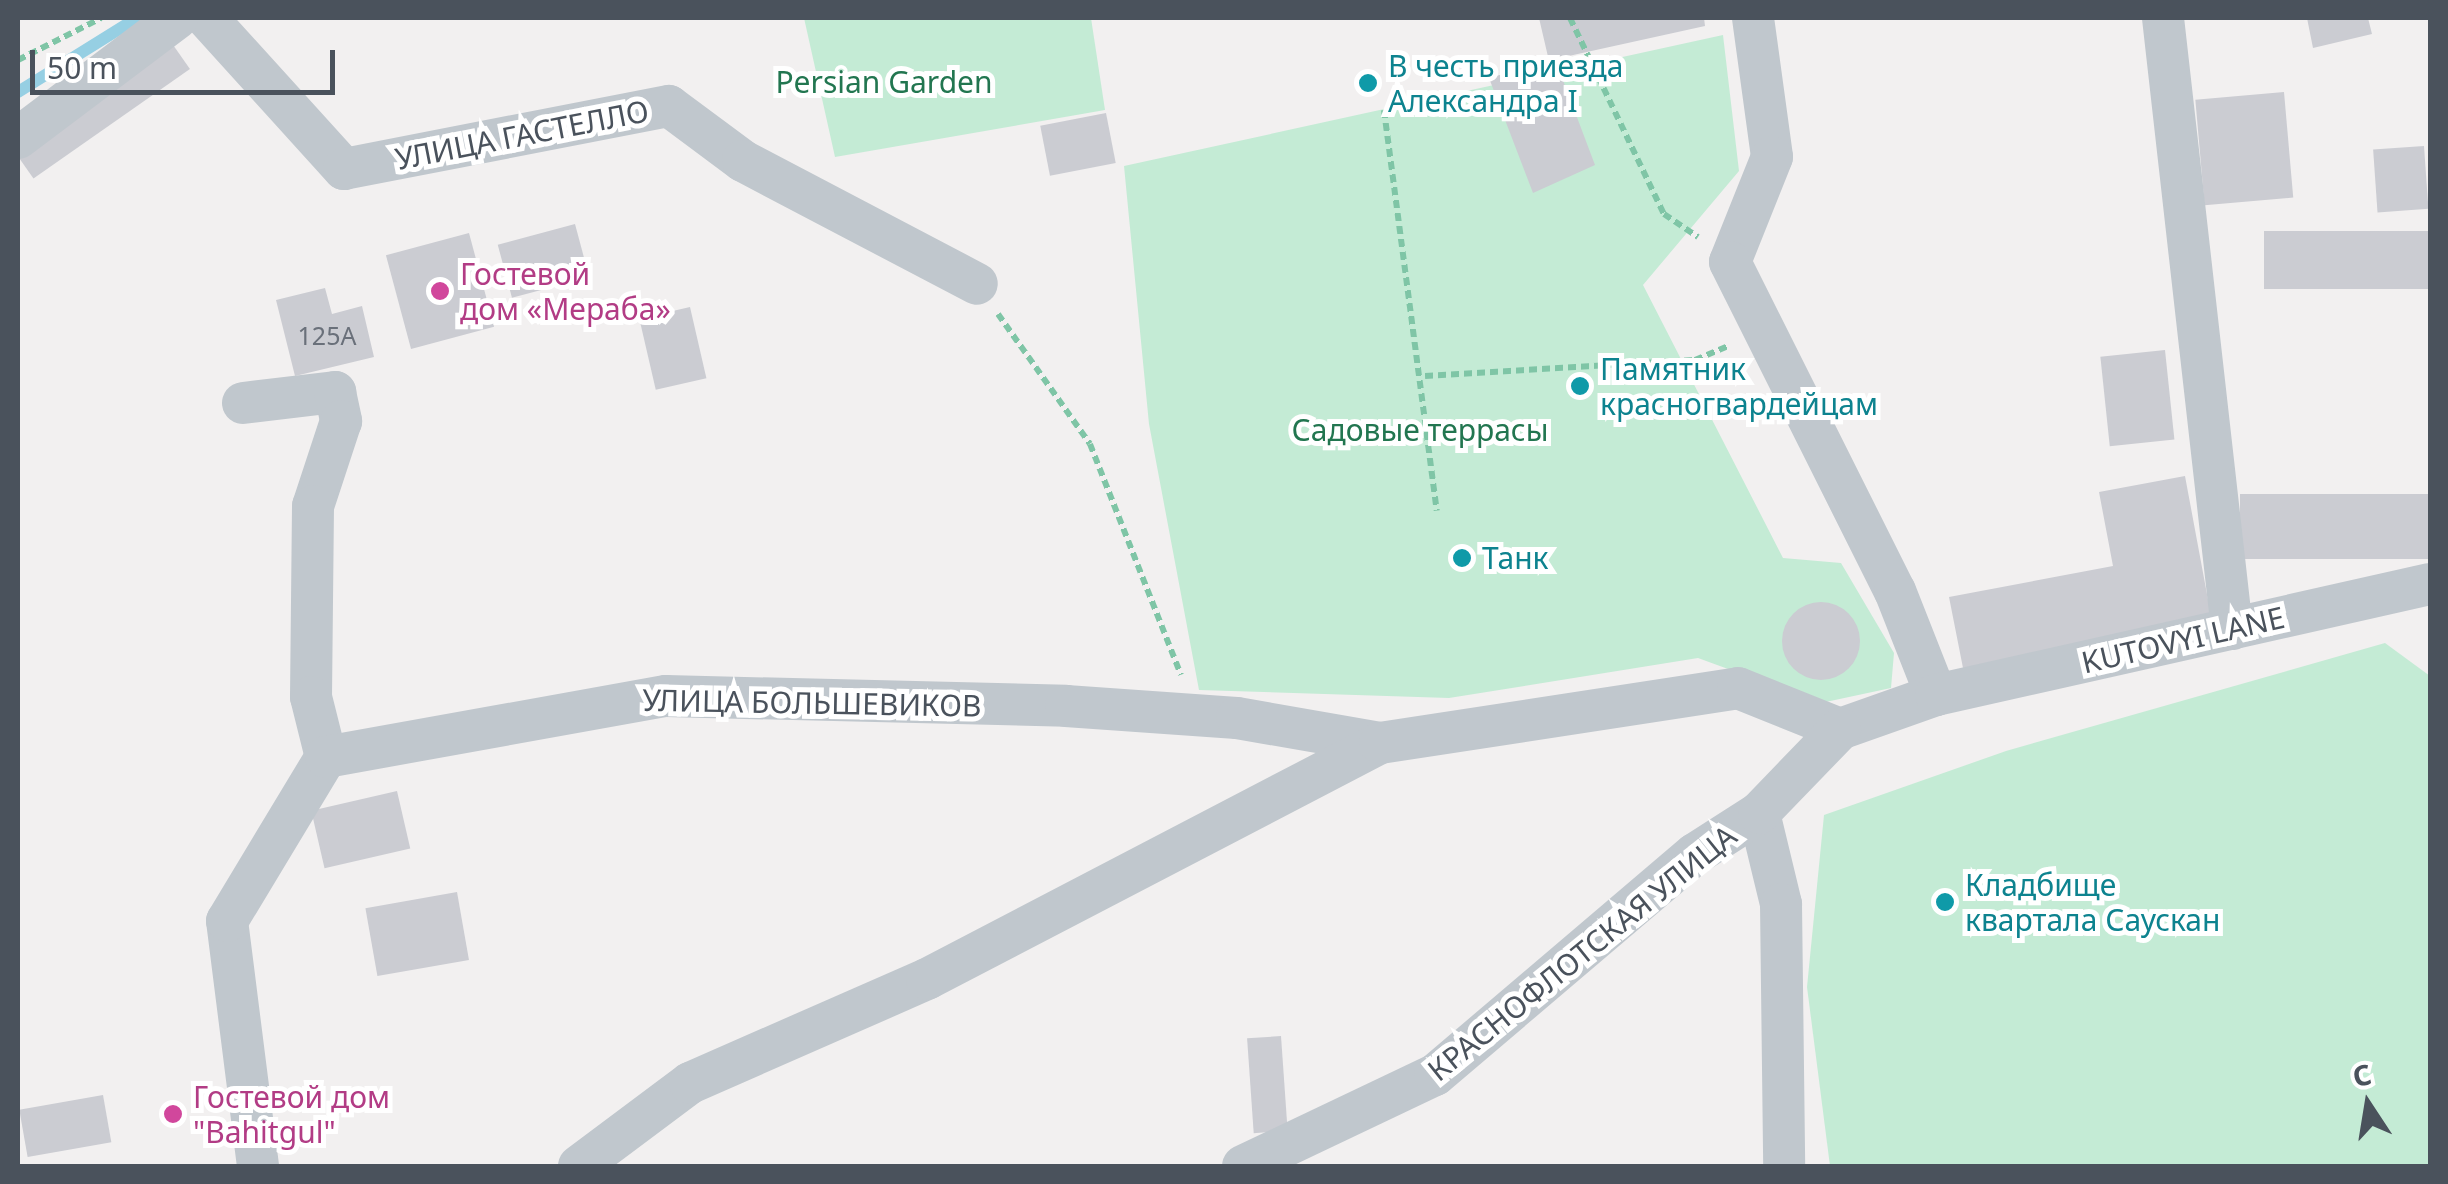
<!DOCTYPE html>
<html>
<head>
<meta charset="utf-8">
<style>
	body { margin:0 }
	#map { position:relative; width:2448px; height:1184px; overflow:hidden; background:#f2f0f0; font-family:"Noto Sans",sans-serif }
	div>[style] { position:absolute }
	.green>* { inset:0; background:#c4ebd5 }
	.stream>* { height:12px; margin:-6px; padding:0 6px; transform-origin:6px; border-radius:6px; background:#96cfe3 }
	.building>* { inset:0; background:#cbccd2; transform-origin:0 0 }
	.round { border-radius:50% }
	.path>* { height:6px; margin-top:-3px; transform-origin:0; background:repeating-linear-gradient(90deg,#7fc5a6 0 8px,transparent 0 13px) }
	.minor>* { height:42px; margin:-21px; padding:0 21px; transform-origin:21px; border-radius:21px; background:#c0c7cd }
	.dots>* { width:28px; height:28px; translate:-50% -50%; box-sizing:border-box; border:5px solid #fff; border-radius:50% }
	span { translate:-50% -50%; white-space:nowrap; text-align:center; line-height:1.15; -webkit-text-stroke:10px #fff; paint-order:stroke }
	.number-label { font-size:25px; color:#6a707a }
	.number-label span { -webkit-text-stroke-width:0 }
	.culture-label { font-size:30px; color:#0d838f }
	.left { translate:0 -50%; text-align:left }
	.park-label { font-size:30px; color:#227650 }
	.street-label { font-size:30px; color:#4a525c }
	.hotel-label { font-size:30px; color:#b23c85 }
	.frame { position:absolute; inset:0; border:20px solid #4a525c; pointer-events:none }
	.north { position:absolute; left:2318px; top:1054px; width:100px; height:100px; -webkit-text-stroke:8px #fff; paint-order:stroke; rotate:348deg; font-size:28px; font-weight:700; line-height:40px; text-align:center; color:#4a525c }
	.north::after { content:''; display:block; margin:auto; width:35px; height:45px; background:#4a525c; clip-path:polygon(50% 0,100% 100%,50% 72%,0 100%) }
	.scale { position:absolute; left:30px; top:50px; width:305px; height:45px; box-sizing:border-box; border:5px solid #4a525c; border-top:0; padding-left:12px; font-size:30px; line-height:35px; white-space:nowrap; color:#4a525c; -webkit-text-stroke:8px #fff; paint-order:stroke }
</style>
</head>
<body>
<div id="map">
	<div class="green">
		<div style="clip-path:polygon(804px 18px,1091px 18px,1105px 110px,835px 157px)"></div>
		<div style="clip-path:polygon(1723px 35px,1739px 171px,1643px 285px,1783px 558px,1841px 563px,1894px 653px,1891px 688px,1821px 703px,1698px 658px,1449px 698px,1199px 690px,1149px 424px,1124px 166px)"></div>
		<div style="clip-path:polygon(2385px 643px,2430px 676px,2430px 1166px,1830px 1166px,1807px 987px,1824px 815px,2006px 751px)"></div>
	</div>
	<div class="stream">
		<div style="left:18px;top:92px;width:140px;rotate:-31.9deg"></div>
	</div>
	<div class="building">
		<div style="clip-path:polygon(1539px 18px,1704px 18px,1705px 26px,1555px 59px,1595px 165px,1533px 193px,1489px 78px,1549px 61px)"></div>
		<div style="clip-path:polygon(2307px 18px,2368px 18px,2372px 34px,2313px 48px)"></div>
		<div style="left:171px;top:42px;width:33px;height:191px;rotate:55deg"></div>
		<div style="left:2284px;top:92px;width:106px;height:89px;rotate:85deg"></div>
		<div style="left:1106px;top:113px;width:51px;height:67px;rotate:79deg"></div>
		<div style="left:2424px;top:146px;width:63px;height:51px;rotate:86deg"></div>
		<div style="left:575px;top:224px;width:55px;height:80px;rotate:75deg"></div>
		<div style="left:2430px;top:231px;width:58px;height:166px;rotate:90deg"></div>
		<div style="left:469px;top:233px;width:97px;height:86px;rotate:75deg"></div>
		<div style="clip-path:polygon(325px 288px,332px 314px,362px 306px,374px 357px,295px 376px,276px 300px)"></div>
		<div style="left:690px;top:307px;width:73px;height:52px;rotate:77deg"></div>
		<div style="left:2165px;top:350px;width:90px;height:65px;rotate:84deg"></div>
		<div style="clip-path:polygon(2185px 476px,2212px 621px,1963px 668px,1949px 597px,2113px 566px,2099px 492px)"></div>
		<div style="left:2430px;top:494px;width:65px;height:190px;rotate:90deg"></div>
		<div class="round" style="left:1782px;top:602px;width:78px;height:78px"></div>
		<div style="left:397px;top:791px;width:59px;height:88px;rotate:77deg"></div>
		<div style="left:457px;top:892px;width:69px;height:93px;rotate:80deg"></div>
		<div style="left:1281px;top:1036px;width:95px;height:34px;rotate:86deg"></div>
		<div style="left:103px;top:1095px;width:48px;height:85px;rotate:80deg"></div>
	</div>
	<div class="path">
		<div style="left:1570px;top:18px;width:217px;rotate:64.4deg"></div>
		<div style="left:1664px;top:214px;width:41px;rotate:34.1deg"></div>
		<div style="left:18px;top:60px;width:93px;rotate:-26.8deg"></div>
		<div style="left:1384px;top:110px;width:404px;rotate:82.5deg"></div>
		<div style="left:998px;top:314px;width:159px;rotate:54.7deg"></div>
		<div style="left:1090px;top:444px;width:248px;rotate:68.5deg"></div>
		<div style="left:1425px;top:376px;width:270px;rotate:-3.4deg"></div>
		<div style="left:1695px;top:360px;width:38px;rotate:-23deg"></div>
	</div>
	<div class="minor">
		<div style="left:207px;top:18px;width:204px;rotate:47.8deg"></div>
		<div style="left:344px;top:169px;width:331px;rotate:-11deg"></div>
		<div style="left:669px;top:106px;width:92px;rotate:36.6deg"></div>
		<div style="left:743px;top:161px;width:264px;rotate:27.7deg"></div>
		<div style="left:1753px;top:18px;width:140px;rotate:82.2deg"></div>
		<div style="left:1772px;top:157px;width:113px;rotate:111.8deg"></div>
		<div style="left:1730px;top:262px;width:368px;rotate:63.4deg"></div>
		<div style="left:1895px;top:591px;width:112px;rotate:68.5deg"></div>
		<div style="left:2163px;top:18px;width:615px;rotate:83.56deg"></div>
		<div style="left:18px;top:138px;width:199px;rotate:-37deg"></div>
		<div style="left:243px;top:403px;width:93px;rotate:-6.8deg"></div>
		<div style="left:335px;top:392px;width:30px;rotate:78deg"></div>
		<div style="left:341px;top:421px;width:89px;rotate:108.2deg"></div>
		<div style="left:313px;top:506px;width:191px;rotate:90.6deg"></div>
		<div style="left:311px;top:697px;width:62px;rotate:76deg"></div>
		<div style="left:1759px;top:813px;width:94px;rotate:76.4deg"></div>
		<div style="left:1781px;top:904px;width:262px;rotate:89.3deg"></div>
		<div style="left:258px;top:1166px;width:247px;rotate:-97.2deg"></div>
		<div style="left:227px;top:921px;width:192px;rotate:-58.9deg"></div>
		<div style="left:326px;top:757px;width:345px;rotate:-10.2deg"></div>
		<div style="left:666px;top:696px;width:400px;rotate:1.4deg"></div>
		<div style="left:1066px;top:706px;width:171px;rotate:4deg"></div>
		<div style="left:1237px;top:718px;width:145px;rotate:9.9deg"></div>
		<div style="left:579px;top:1166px;width:139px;rotate:-36.8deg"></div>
		<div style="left:690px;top:1083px;width:259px;rotate:-23.7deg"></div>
		<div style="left:927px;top:979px;width:511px;rotate:-27.52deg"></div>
		<div style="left:1380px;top:743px;width:362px;rotate:-8.7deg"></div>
		<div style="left:1738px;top:688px;width:110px;rotate:21.9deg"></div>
		<div style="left:1840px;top:729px;width:102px;rotate:-19.5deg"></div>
		<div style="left:1936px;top:695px;width:506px;rotate:-12.66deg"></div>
		<div style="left:1243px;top:1166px;width:212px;rotate:-25.4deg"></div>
		<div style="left:1435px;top:1075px;width:341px;rotate:-40.4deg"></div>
		<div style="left:1695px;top:854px;width:76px;rotate:-32.6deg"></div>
		<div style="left:1759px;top:813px;width:117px;rotate:-46deg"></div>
	</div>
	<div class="dots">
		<div style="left:1368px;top:83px;background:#0f9aa8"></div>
		<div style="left:440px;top:291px;background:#d1479c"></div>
		<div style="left:1580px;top:386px;background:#0f9aa8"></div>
		<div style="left:1462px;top:558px;background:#0f9aa8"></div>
		<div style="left:1945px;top:902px;background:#0f9aa8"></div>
		<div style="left:173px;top:1114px;background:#d1479c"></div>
	</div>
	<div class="number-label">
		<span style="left:327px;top:335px">125А</span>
	</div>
	<div class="culture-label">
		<span class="left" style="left:1388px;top:83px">В честь приезда<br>Александра I</span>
		<span class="left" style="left:1600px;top:386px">Памятник<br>красногвардейцам</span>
		<span class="left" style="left:1482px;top:558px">Танк</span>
		<span class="left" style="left:1965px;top:902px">Кладбище<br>квартала Саускан</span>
	</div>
	<div class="park-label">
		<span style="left:884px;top:82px">Persian Garden</span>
		<span style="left:1420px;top:430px">Садовые террасы</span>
	</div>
	<div class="street-label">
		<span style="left:522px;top:135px;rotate:-11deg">УЛИЦА ГАСТЕЛЛО</span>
		<span style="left:2183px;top:640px;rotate:-13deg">KUTOVYI LANE</span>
		<span style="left:812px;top:703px;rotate:1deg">УЛИЦА БОЛЬШЕВИКОВ</span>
		<span style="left:1582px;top:953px;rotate:-39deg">КРАСНОФЛОТСКАЯ УЛИЦА</span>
	</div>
	<div class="hotel-label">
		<span class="left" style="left:460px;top:291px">Гостевой<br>дом «Мераба»</span>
		<span class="left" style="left:193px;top:1114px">Гостевой дом<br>"Bahitgul"</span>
	</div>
	<div class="frame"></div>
	<div class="north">С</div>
	<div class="scale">50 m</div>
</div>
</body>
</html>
